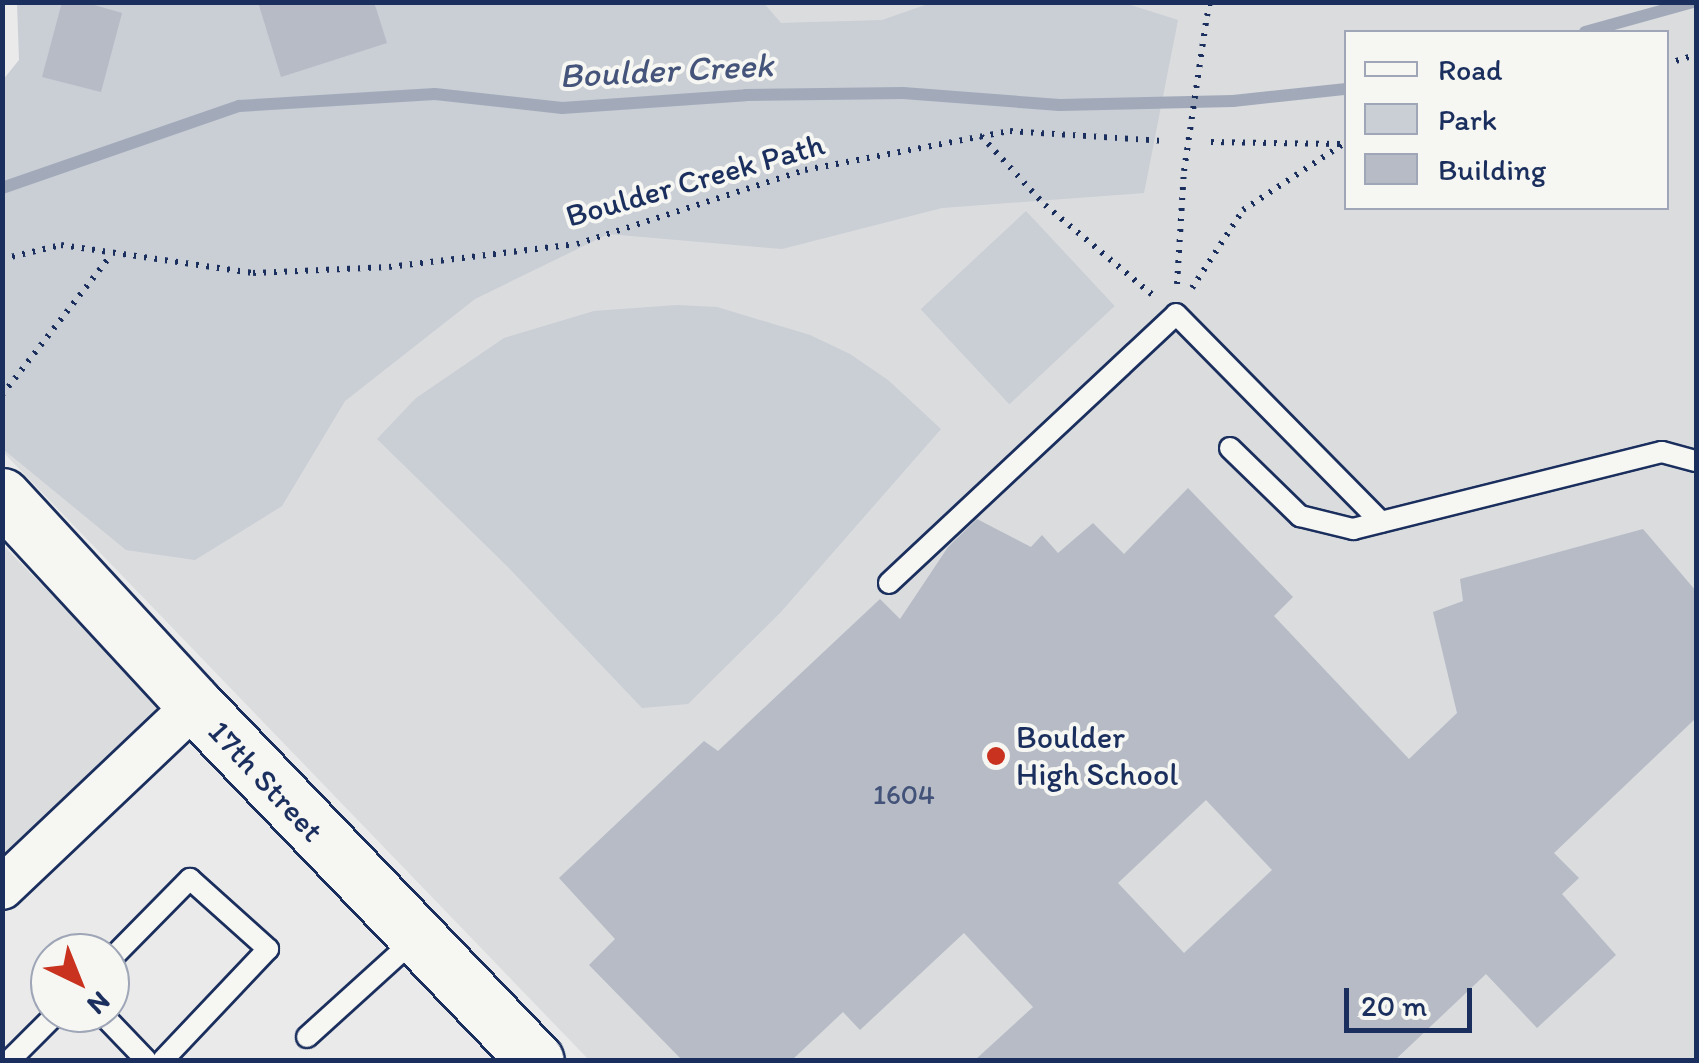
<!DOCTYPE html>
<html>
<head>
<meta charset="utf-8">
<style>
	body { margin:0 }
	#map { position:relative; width:1699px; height:1063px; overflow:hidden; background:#e9eae9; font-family:Itim,sans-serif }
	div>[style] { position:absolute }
	.built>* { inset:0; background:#dadcde }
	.green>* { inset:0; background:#caced5; transform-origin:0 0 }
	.stream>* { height:12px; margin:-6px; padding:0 6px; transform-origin:6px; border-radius:6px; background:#a2aaba }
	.building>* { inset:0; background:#b6bbc6 }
	.path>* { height:6px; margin-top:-3px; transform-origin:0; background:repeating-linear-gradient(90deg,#1b2f5e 0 2.5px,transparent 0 10.5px) }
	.roads { filter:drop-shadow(2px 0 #1b2f5e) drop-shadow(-2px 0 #1b2f5e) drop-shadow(0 2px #1b2f5e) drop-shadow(0 -2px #1b2f5e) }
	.lane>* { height:20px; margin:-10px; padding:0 10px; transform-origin:10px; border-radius:10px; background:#f6f6f2 }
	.street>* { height:42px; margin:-21px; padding:0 21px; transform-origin:21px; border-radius:21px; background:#f6f6f2 }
	.secondary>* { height:55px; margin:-27.5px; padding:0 27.5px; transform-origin:27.5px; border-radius:27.5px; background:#f6f6f2 }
	.path-bridge>* { height:6px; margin-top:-3px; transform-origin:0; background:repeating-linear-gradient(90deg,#1b2f5e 0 2.5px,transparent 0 10.5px) }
	.dots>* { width:28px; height:28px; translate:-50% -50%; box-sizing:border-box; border:5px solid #f6f6f2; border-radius:50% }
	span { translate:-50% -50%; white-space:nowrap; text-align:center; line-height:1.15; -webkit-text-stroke:8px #f6f6f2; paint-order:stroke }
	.number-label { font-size:28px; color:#425278 }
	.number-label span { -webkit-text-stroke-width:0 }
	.street-label { font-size:32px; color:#1b2f5e }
	.poi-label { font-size:32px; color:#1b2f5e }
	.left { translate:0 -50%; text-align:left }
	.water-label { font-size:35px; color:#44547a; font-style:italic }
	.frame { position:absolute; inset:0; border:5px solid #1b2f5e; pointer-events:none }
	.legend { position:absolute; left:1344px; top:30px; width:325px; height:180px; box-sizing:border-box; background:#f6f6f2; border:2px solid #9ea6b7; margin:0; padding:12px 18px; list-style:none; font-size:30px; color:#1b2f5e }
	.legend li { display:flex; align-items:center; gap:20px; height:50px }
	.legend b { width:50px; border:2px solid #9ea6b7 }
	.north { position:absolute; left:30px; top:933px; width:100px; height:100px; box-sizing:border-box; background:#f6f6f2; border:2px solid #9ea6b7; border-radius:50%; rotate:137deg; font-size:28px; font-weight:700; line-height:40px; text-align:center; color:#1b2f5e }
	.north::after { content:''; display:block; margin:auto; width:35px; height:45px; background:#c8321e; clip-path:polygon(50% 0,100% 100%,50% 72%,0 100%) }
	.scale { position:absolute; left:1344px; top:988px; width:128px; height:45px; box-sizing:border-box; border:5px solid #1b2f5e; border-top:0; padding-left:12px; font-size:30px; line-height:35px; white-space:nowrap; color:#1b2f5e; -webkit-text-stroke:8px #f6f6f2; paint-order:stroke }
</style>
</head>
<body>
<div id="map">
	<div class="built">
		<div style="clip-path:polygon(evenodd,539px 3px,1696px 3px,1696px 1060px,589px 1060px,3px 452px,2px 433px,539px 3px,1346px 32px,1666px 32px,1666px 208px,1346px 208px,1346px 32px)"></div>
		<div style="clip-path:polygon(3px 545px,161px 707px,3px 855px)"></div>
	</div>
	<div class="green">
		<div style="clip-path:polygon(763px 2px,781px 23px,882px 20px,931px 3px,1121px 2px,1178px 20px,1144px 193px,942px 208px,782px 249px,608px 234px,475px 299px,345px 401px,282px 506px,195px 560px,126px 550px,3px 449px,2px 81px,19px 60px,17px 3px)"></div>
		<div style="left:1026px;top:211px;width:130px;height:144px;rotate:47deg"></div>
		<div style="clip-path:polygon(677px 305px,717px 307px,810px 335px,850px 354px,888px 380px,941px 429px,780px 613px,688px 704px,642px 708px,507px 566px,377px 439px,416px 398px,504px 338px,594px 311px)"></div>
	</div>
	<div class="stream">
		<div style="left:1585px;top:32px;width:112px;rotate:-15.5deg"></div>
		<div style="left:2px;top:188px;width:251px;rotate:-19.1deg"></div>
		<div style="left:239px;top:106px;width:196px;rotate:-3.5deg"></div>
		<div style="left:435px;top:94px;width:128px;rotate:6.3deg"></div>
		<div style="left:562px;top:108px;width:184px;rotate:-4deg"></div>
		<div style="left:746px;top:95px;width:157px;rotate:-0.7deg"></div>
		<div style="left:903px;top:93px;width:157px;rotate:4.4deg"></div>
		<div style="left:1060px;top:105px;width:173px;rotate:-1.3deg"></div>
		<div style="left:1233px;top:101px;width:114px;rotate:-6.1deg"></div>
	</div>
	<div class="building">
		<div style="clip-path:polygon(62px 2px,84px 2px,122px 13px,101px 92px,42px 77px)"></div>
		<div style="clip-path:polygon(258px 2px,374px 2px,387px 43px,281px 77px)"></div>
		<div style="clip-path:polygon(evenodd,1188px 488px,1293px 597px,1274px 616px,1409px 759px,1457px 713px,1433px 612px,1463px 601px,1460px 579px,1643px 529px,1696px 591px,1696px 718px,1554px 853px,1579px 878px,1562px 894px,1616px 955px,1537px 1028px,1486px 974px,1395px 1060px,975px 1060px,1033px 1007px,964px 933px,860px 1030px,843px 1012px,792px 1060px,682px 1060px,589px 965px,615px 939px,559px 878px,704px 741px,718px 751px,880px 599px,900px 619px,948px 547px,977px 519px,1031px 547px,1042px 535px,1058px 553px,1093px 523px,1124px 554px,1188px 488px,1206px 800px,1272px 870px,1184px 953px,1118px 883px,1206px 800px)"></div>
	</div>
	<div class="path">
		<div style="left:1207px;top:16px;width:14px;rotate:-78deg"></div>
		<div style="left:1666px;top:64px;width:31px;rotate:-17deg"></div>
		<div style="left:981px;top:136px;width:94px;rotate:47.2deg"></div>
		<div style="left:1045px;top:205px;width:142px;rotate:39.9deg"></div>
		<div style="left:1211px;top:142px;width:129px;rotate:0.9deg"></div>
		<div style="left:2px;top:259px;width:61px;rotate:-13.3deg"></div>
		<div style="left:61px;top:245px;width:194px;rotate:8.3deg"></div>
		<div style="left:253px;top:273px;width:136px;rotate:-2.5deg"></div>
		<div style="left:389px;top:267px;width:189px;rotate:-7deg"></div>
		<div style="left:577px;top:244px;width:240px;rotate:-18deg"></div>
		<div style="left:805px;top:170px;width:209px;rotate:-10.8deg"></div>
		<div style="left:1010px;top:131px;width:153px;rotate:3.7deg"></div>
		<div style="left:1177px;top:284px;width:113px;rotate:-86.5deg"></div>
		<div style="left:1192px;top:288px;width:93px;rotate:-56.8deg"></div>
		<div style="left:1243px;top:210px;width:120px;rotate:-33.4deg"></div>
		<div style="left:2px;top:395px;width:177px;rotate:-52.1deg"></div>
	</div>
	<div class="roads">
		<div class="lane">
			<div style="left:1230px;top:448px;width:98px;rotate:44.2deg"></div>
			<div style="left:1300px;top:516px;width:55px;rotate:13.8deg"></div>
			<div style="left:1353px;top:529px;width:318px;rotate:-14deg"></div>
			<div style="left:1662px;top:452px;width:35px;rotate:15deg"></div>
			<div style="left:889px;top:583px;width:393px;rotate:-43.1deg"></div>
			<div style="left:1176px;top:314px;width:292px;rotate:45.4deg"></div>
			<div style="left:110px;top:960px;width:114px;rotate:-45.4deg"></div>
			<div style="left:190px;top:879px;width:105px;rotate:41.9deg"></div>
			<div style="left:268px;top:949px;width:153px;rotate:133.4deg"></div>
			<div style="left:101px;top:1013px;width:65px;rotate:46.2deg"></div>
			<div style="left:307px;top:1037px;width:144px;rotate:-42.2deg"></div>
			<div style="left:10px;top:1060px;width:66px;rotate:-45deg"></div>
		</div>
		<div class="street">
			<div style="left:2px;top:888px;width:266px;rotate:-43.5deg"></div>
		</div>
		<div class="secondary">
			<div style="left:2px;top:496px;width:284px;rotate:47.3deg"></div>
			<div style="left:195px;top:705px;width:492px;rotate:46.2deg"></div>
		</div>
	</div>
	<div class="path-bridge">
		<div style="left:1184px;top:171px;width:157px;rotate:-81.6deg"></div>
	</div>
	<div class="dots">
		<div style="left:996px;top:756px;background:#c8321e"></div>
	</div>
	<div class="number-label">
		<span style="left:904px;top:794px">1604</span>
	</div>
	<div class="street-label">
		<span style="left:695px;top:180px;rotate:-16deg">Boulder Creek Path</span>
		<span style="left:266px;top:781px;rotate:47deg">17th Street</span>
	</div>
	<div class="poi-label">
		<span class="left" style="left:1016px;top:756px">Boulder<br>High School</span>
	</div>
	<div class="water-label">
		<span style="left:666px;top:70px;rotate:-3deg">Boulder Creek</span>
	</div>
	<div class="frame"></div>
	<ul class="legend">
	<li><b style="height:12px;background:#f6f6f2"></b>Road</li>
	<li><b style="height:28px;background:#caced5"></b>Park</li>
	<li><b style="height:28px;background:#b6bbc6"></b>Building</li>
	</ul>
	<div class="north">N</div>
	<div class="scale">20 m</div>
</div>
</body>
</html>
